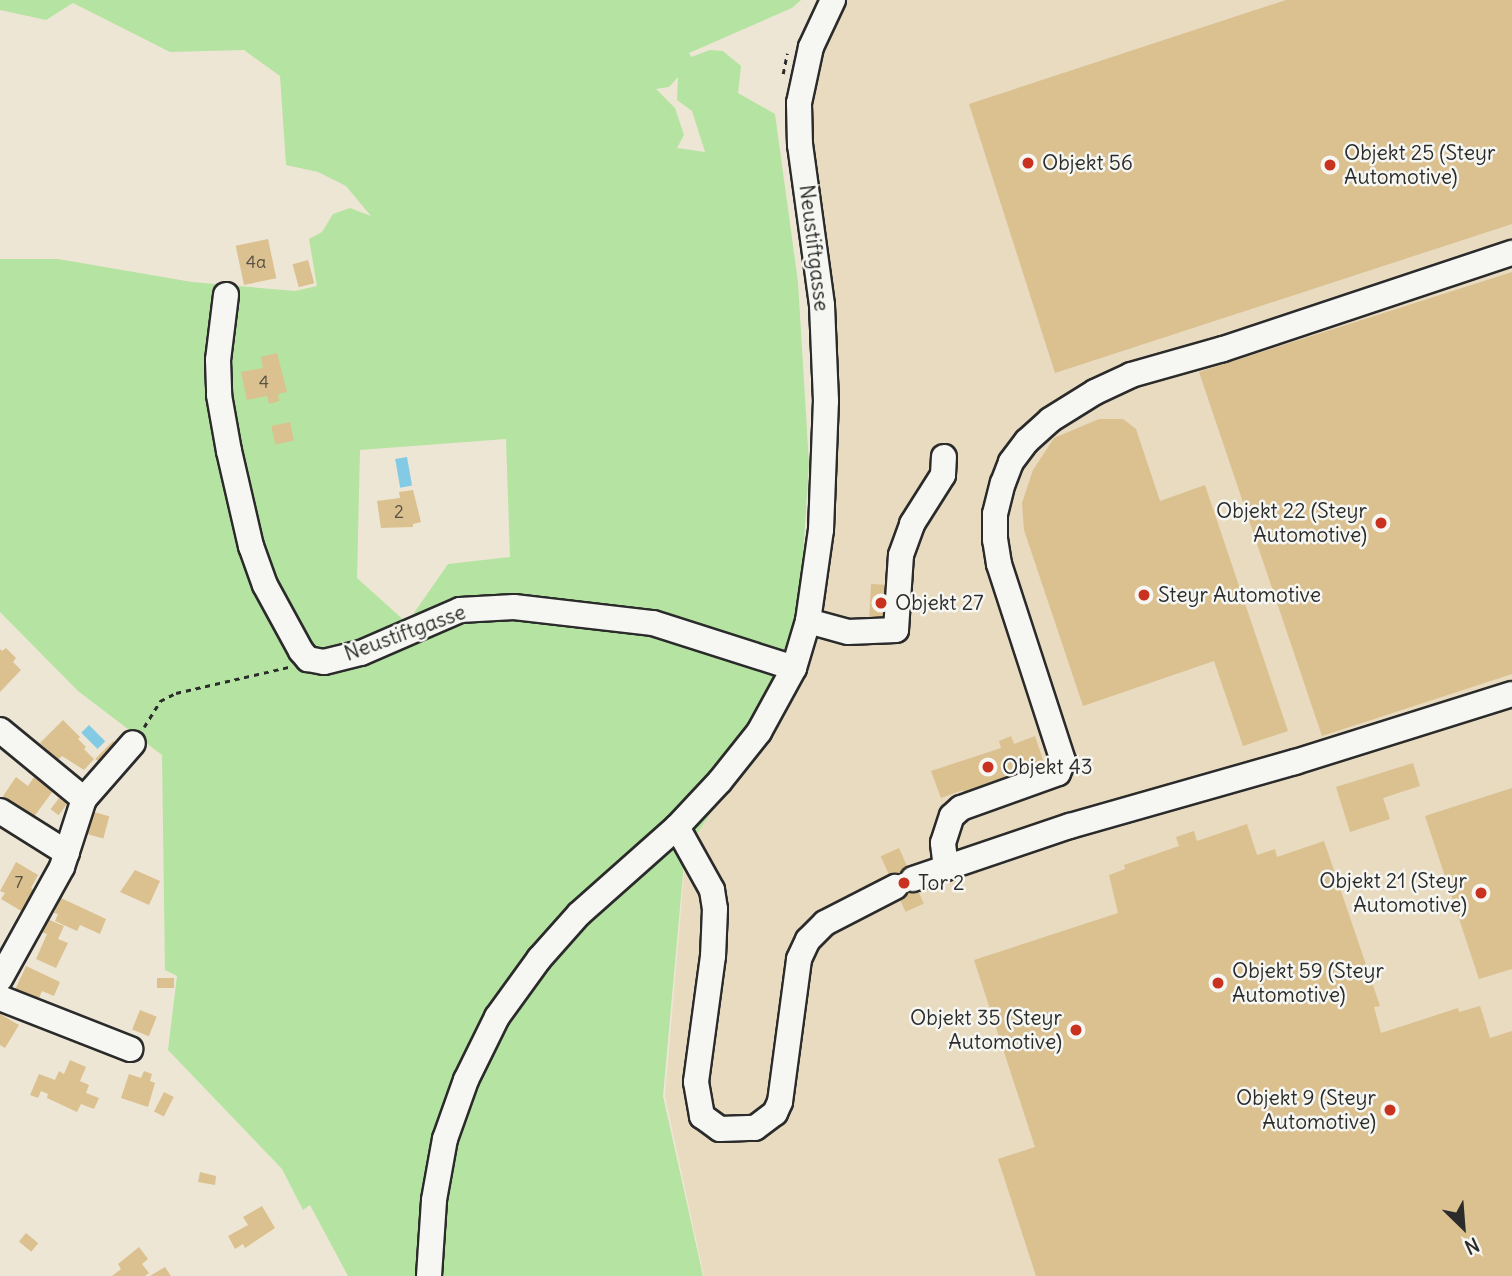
<!DOCTYPE html>
<html>
<head>
<meta charset="utf-8">
<style>
	body { margin:0 }
	#map { position:relative; width:1512px; height:1276px; overflow:hidden; background:#eee6d5; font-family:Delius,sans-serif }
	div>[style] { position:absolute }
	.built>* { inset:0; background:#e8dbc0 }
	.green>* { inset:0; background:#b5e3a2 }
	.water>* { inset:0; background:#83cae4; transform-origin:0 0 }
	.building>* { inset:0; background:#dbc090; transform-origin:0 0 }
	.path>* { height:2.5px; margin-top:-1.25px; transform-origin:0; background:repeating-linear-gradient(90deg,#2b2b2b 0 5px,transparent 0 10px) }
	.roads { filter:drop-shadow(2px 0 #2b2b2b) drop-shadow(-2px 0 #2b2b2b) drop-shadow(0 2px #2b2b2b) drop-shadow(0 -2px #2b2b2b) }
	.minor>* { height:24px; margin:-12px; padding:0 12px; transform-origin:12px; border-radius:12px; background:#f6f6f2 }
	.dots>* { width:19px; height:19px; translate:-50% -50%; box-sizing:border-box; border:4px solid #f6f6f2; border-radius:50% }
	span { translate:-50% -50%; white-space:nowrap; text-align:center; line-height:1.15; -webkit-text-stroke:5px #f6f6f2; paint-order:stroke }
	.number-label { font-size:18px; color:#575044 }
	.number-label span { -webkit-text-stroke-width:0 }
	.poi-label { font-size:21px; color:#2b2b2b }
	.left { translate:0 -50%; text-align:left }
	.right { translate:-100% -50%; text-align:right }
	.street-label { font-size:21px; color:#2b2b2b }
	.north { position:absolute; left:1428px; top:1192px; width:70px; height:70px; -webkit-text-stroke:5px #f6f6f2; paint-order:stroke; rotate:155deg; font-size:19px; font-weight:700; line-height:28px; text-align:center; color:#2b2b2b }
	.north::after { content:''; display:block; margin:auto; width:24px; height:32px; background:#2b2b2b; clip-path:polygon(50% 0,100% 100%,50% 72%,0 100%) }
</style>
</head>
<body>
<div id="map">
	<div class="built">
		<div style="clip-path:polygon(847px 0,1512px 0,1512px 1276px,704px 1276px,665px 1096px,686px 852px,804px 666px,837px 519px,830px 255px,813px 147px,812px 119px,818px 73px,830px 34px)"></div>
	</div>
	<div class="green">
		<div style="clip-path:polygon(evenodd,0 0,801px 0,792px 8px,689px 53px,691px 57px,710px 50px,723px 51px,741px 66px,738px 93px,775px 114px,798px 282px,809px 464px,803px 557px,826px 546px,802px 676px,685px 852px,663px 1096px,703px 1276px,348px 1276px,310px 1205px,303px 1210px,282px 1169px,168px 1050px,177px 976px,165px 970px,162px 755px,78px 691px,0 612px,0 259px,58px 259px,192px 282px,295px 291px,317px 286px,309px 239px,322px 232px,333px 214px,350px 208px,371px 216px,346px 186px,318px 172px,286px 165px,280px 76px,244px 50px,170px 52px,73px 3px,46px 20px,0 10px,0 0,678px 77px,677px 100px,692px 111px,705px 152px,677px 148px,684px 135px,675px 108px,656px 89px,669px 87px,678px 77px,0 0,506px 439px,510px 557px,448px 564px,407px 623px,357px 578px,360px 450px,506px 439px)"></div>
	</div>
	<div class="water">
		<div style="left:407px;top:457px;width:29px;height:12px;rotate:80deg"></div>
		<div style="left:89px;top:725px;width:23px;height:11px;rotate:45deg"></div>
	</div>
	<div class="building">
		<div style="clip-path:polygon(1286px 0,1512px 0,1512px 224px,1055px 373px,969px 104px)"></div>
		<div style="left:268px;top:239px;width:40px;height:33px;rotate:78deg"></div>
		<div style="left:308px;top:260px;width:24px;height:16px;rotate:75deg"></div>
		<div style="clip-path:polygon(1512px 272px,1512px 674px,1322px 736px,1199px 372px)"></div>
		<div style="clip-path:polygon(277px 353px,287px 392px,278px 394px,279px 401px,269px 404px,267px 396px,247px 400px,241px 372px,263px 368px,261px 357px)"></div>
		<div style="clip-path:polygon(1099px 419px,1123px 419px,1136px 429px,1160px 501px,1205px 485px,1288px 731px,1243px 746px,1214px 661px,1083px 706px,1024px 530px,1022px 503px,1033px 470px,1054px 438px)"></div>
		<div style="left:290px;top:422px;width:19px;height:19px;rotate:78deg"></div>
		<div style="clip-path:polygon(413px 490px,421px 522px,413px 524px,413px 527px,381px 528px,377px 501px,400px 498px,399px 492px)"></div>
		<div style="left:871px;top:584px;width:22px;height:38px;rotate:3deg"></div>
		<div style="clip-path:polygon(6px 648px,16px 658px,13px 662px,21px 670px,0 692px,0 649px,2px 651px)"></div>
		<div style="clip-path:polygon(63px 720px,80px 737px,78px 739px,86px 747px,84px 749px,94px 759px,84px 770px,62px 756px,58px 760px,40px 743px)"></div>
		<div style="clip-path:polygon(1011px 736px,1014px 744px,1035px 736px,1044px 763px,1020px 771px,1022px 776px,965px 795px,963px 790px,941px 798px,931px 771px,1001px 748px,999px 741px)"></div>
		<div style="left:113px;top:741px;width:11px;height:25px;rotate:45deg"></div>
		<div style="clip-path:polygon(1413px 763px,1420px 786px,1383px 798px,1390px 819px,1350px 832px,1336px 787px)"></div>
		<div style="clip-path:polygon(16px 777px,28px 786px,34px 777px,53px 791px,33px 818px,3px 796px)"></div>
		<div style="clip-path:polygon(1512px 788px,1512px 969px,1479px 979px,1425px 816px)"></div>
		<div style="left:59px;top:798px;width:10px;height:14px;rotate:37deg"></div>
		<div style="left:90px;top:811px;width:20px;height:23px;rotate:15deg"></div>
		<div style="clip-path:polygon(1247px 824px,1257px 855px,1275px 849px,1277px 857px,1324px 841px,1380px 1006px,1374px 1007px,1381px 1033px,1458px 1008px,1459px 1012px,1480px 1006px,1490px 1038px,1512px 1031px,1512px 1276px,1036px 1276px,998px 1159px,1035px 1147px,974px 960px,1118px 913px,1109px 875px,1125px 869px,1124px 865px,1179px 846px,1176px 837px,1194px 831px,1197px 841px)"></div>
		<div style="left:899px;top:848px;width:61px;height:20px;rotate:66deg"></div>
		<div style="clip-path:polygon(16px 862px,38px 875px,31px 888px,35px 891px,23px 912px,1px 899px,5px 893px,0 891px)"></div>
		<div style="clip-path:polygon(135px 870px,160px 881px,149px 905px,120px 892px)"></div>
		<div style="clip-path:polygon(61px 898px,106px 919px,100px 934px,80px 925px,77px 931px,55px 921px,58px 914px,54px 913px)"></div>
		<div style="clip-path:polygon(47px 919px,64px 926px,58px 939px,68px 943px,56px 968px,36px 959px,47px 934px,41px 932px)"></div>
		<div style="clip-path:polygon(26px 966px,60px 982px,54px 996px,42px 991px,36px 1005px,13px 994px)"></div>
		<div style="left:157px;top:978px;width:17px;height:10px"></div>
		<div style="left:140px;top:1010px;width:18px;height:21px;rotate:22deg"></div>
		<div style="clip-path:polygon(0 1014px,19px 1025px,5px 1048px,0 1045px)"></div>
		<div style="clip-path:polygon(70px 1060px,86px 1067px,80px 1081px,89px 1085px,86px 1093px,99px 1098px,94px 1109px,81px 1104px,77px 1112px,47px 1098px,48px 1094px,41px 1091px,38px 1098px,30px 1095px,39px 1074px,55px 1080px,59px 1071px,64px 1074px)"></div>
		<div style="clip-path:polygon(144px 1071px,152px 1074px,150px 1081px,155px 1083px,148px 1107px,121px 1098px,129px 1074px,141px 1078px)"></div>
		<div style="left:164px;top:1092px;width:11px;height:22px;rotate:27deg"></div>
		<div style="clip-path:polygon(200px 1172px,216px 1176px,215px 1185px,198px 1182px)"></div>
		<div style="clip-path:polygon(262px 1206px,275px 1228px,245px 1248px,243px 1244px,235px 1249px,228px 1236px,248px 1225px,243px 1217px)"></div>
		<div style="left:26px;top:1233px;width:16px;height:11px;rotate:40deg"></div>
		<div style="clip-path:polygon(139px 1247px,148px 1259px,142px 1264px,149px 1273px,145px 1276px,112px 1276px,121px 1269px,118px 1264px)"></div>
		<div style="clip-path:polygon(165px 1267px,171px 1276px,150px 1276px)"></div>
	</div>
	<div class="path">
		<div style="left:783px;top:74px;width:21px;rotate:-79deg"></div>
		<div style="left:144px;top:727px;width:31px;rotate:-58deg"></div>
		<div style="left:160px;top:701px;width:18px;rotate:-27deg"></div>
		<div style="left:176px;top:693px;width:116px;rotate:-13deg"></div>
	</div>
	<div class="roads">
		<div class="minor">
			<div style="left:226px;top:295px;width:65px;rotate:97deg"></div>
			<div style="left:218px;top:360px;width:35px;rotate:88deg"></div>
			<div style="left:219px;top:395px;width:57px;rotate:79.9deg"></div>
			<div style="left:229px;top:451px;width:98px;rotate:77deg"></div>
			<div style="left:251px;top:546px;width:41px;rotate:70.3deg"></div>
			<div style="left:265px;top:585px;width:75px;rotate:61.4deg"></div>
			<div style="left:301px;top:651px;width:11px;rotate:49deg"></div>
			<div style="left:308px;top:659px;width:16px;rotate:11deg"></div>
			<div style="left:324px;top:662px;width:38px;rotate:-14deg"></div>
			<div style="left:361px;top:653px;width:108px;rotate:-23.5deg"></div>
			<div style="left:460px;top:610px;width:54px;rotate:-3.2deg"></div>
			<div style="left:514px;top:607px;width:140px;rotate:6.6deg"></div>
			<div style="left:653px;top:623px;width:148px;rotate:17.7deg"></div>
			<div style="left:808px;top:621px;width:41px;rotate:15.4deg"></div>
			<div style="left:848px;top:632px;width:48px;rotate:-2.4deg"></div>
			<div style="left:896px;top:630px;width:75px;rotate:-86.2deg"></div>
			<div style="left:901px;top:555px;width:33px;rotate:-70deg"></div>
			<div style="left:912px;top:524px;width:58px;rotate:-57.7deg"></div>
			<div style="left:943px;top:475px;width:18px;rotate:-87deg"></div>
			<div style="left:0;top:730px;width:109px;rotate:39.4deg"></div>
			<div style="left:0;top:811px;width:79px;rotate:32.1deg"></div>
			<div style="left:677px;top:827px;width:72px;rotate:60.9deg"></div>
			<div style="left:712px;top:890px;width:19px;rotate:81deg"></div>
			<div style="left:715px;top:909px;width:47px;rotate:92.4deg"></div>
			<div style="left:713px;top:956px;width:127px;rotate:97.7deg"></div>
			<div style="left:696px;top:1082px;width:35px;rotate:80deg"></div>
			<div style="left:702px;top:1116px;width:22px;rotate:36deg"></div>
			<div style="left:720px;top:1129px;width:35px;rotate:-2deg"></div>
			<div style="left:755px;top:1128px;width:25px;rotate:-37deg"></div>
			<div style="left:775px;top:1113px;width:12px;rotate:-66deg"></div>
			<div style="left:780px;top:1102px;width:144px;rotate:-82.4deg"></div>
			<div style="left:799px;top:959px;width:21px;rotate:-65deg"></div>
			<div style="left:808px;top:940px;width:24px;rotate:-45deg"></div>
			<div style="left:825px;top:923px;width:79px;rotate:-27.2deg"></div>
			<div style="left:946px;top:868px;width:25px;rotate:-97deg"></div>
			<div style="left:943px;top:843px;width:28px;rotate:-72deg"></div>
			<div style="left:952px;top:816px;width:12px;rotate:-42deg"></div>
			<div style="left:961px;top:808px;width:103px;rotate:-19.8deg"></div>
			<div style="left:1058px;top:773px;width:13px;rotate:-67deg"></div>
			<div style="left:1063px;top:761px;width:207px;rotate:-108deg"></div>
			<div style="left:999px;top:564px;width:24px;rotate:-99deg"></div>
			<div style="left:995px;top:540px;width:26px;rotate:-90deg"></div>
			<div style="left:995px;top:514px;width:32px;rotate:-76deg"></div>
			<div style="left:1003px;top:483px;width:22px;rotate:-69deg"></div>
			<div style="left:1011px;top:462px;width:26px;rotate:-53deg"></div>
			<div style="left:1027px;top:441px;width:31px;rotate:-42deg"></div>
			<div style="left:1050px;top:420px;width:53px;rotate:-31.9deg"></div>
			<div style="left:1095px;top:392px;width:40px;rotate:-25deg"></div>
			<div style="left:1131px;top:375px;width:96px;rotate:-15.8deg"></div>
			<div style="left:1223px;top:349px;width:305px;rotate:-18.4deg"></div>
			<div style="left:913px;top:879px;width:166px;rotate:-18.7deg"></div>
			<div style="left:1070px;top:826px;width:234px;rotate:-15.9deg"></div>
			<div style="left:1295px;top:762px;width:227px;rotate:-17.4deg"></div>
			<div style="left:0;top:979px;width:128px;rotate:-61deg"></div>
			<div style="left:62px;top:867px;width:71px;rotate:-72.1deg"></div>
			<div style="left:84px;top:799px;width:74px;rotate:-48.8deg"></div>
			<div style="left:0;top:998px;width:140px;rotate:21.4deg"></div>
			<div style="left:429px;top:1276px;width:76px;rotate:-86.2deg"></div>
			<div style="left:434px;top:1200px;width:62px;rotate:-79.8deg"></div>
			<div style="left:445px;top:1139px;width:63px;rotate:-70.4deg"></div>
			<div style="left:466px;top:1080px;width:70px;rotate:-63.8deg"></div>
			<div style="left:497px;top:1017px;width:72px;rotate:-54.1deg"></div>
			<div style="left:539px;top:959px;width:60px;rotate:-48.4deg"></div>
			<div style="left:579px;top:914px;width:131px;rotate:-41.6deg"></div>
			<div style="left:677px;top:827px;width:63px;rotate:-46.9deg"></div>
			<div style="left:720px;top:781px;width:63px;rotate:-51.5deg"></div>
			<div style="left:759px;top:732px;width:73px;rotate:-61.3deg"></div>
			<div style="left:794px;top:668px;width:49px;rotate:-73.4deg"></div>
			<div style="left:808px;top:621px;width:92px;rotate:-81.9deg"></div>
			<div style="left:821px;top:530px;width:129px;rotate:-87.8deg"></div>
			<div style="left:826px;top:401px;width:96px;rotate:-92.4deg"></div>
			<div style="left:822px;top:305px;width:162px;rotate:-97.8deg"></div>
			<div style="left:800px;top:145px;width:42px;rotate:-91.4deg"></div>
			<div style="left:799px;top:103px;width:57px;rotate:-77.9deg"></div>
			<div style="left:811px;top:47px;width:52px;rotate:-64.9deg"></div>
		</div>
	</div>
	<div class="dots">
		<div style="left:1028px;top:163px;background:#c8321e"></div>
		<div style="left:1330px;top:165px;background:#c8321e"></div>
		<div style="left:1381px;top:523px;background:#c8321e"></div>
		<div style="left:1144px;top:595px;background:#c8321e"></div>
		<div style="left:881px;top:603px;background:#c8321e"></div>
		<div style="left:988px;top:767px;background:#c8321e"></div>
		<div style="left:904px;top:883px;background:#c8321e"></div>
		<div style="left:1481px;top:893px;background:#c8321e"></div>
		<div style="left:1218px;top:983px;background:#c8321e"></div>
		<div style="left:1076px;top:1030px;background:#c8321e"></div>
		<div style="left:1390px;top:1110px;background:#c8321e"></div>
	</div>
	<div class="number-label">
		<span style="left:256px;top:262px">4a</span>
		<span style="left:264px;top:382px">4</span>
		<span style="left:399px;top:512px">2</span>
		<span style="left:19px;top:882px">7</span>
	</div>
	<div class="poi-label">
		<span class="left" style="left:1344px;top:165px">Objekt 25 (Steyr<br>Automotive)</span>
		<span class="left" style="left:1042px;top:163px">Objekt 56</span>
		<span class="right" style="left:1367px;top:523px">Objekt 22 (Steyr<br>Automotive)</span>
		<span class="left" style="left:1158px;top:595px">Steyr Automotive</span>
		<span class="left" style="left:895px;top:603px">Objekt 27</span>
		<span class="left" style="left:1002px;top:767px">Objekt 43</span>
		<span class="right" style="left:1467px;top:893px">Objekt 21 (Steyr<br>Automotive)</span>
		<span class="left" style="left:918px;top:883px">Tor 2</span>
		<span class="left" style="left:1232px;top:983px">Objekt 59 (Steyr<br>Automotive)</span>
		<span class="right" style="left:1062px;top:1030px">Objekt 35 (Steyr<br>Automotive)</span>
		<span class="right" style="left:1376px;top:1110px">Objekt 9 (Steyr<br>Automotive)</span>
	</div>
	<div class="street-label">
		<span style="left:814px;top:248px;rotate:83deg">Neustiftgasse</span>
		<span style="left:405px;top:633px;rotate:-20deg">Neustiftgasse</span>
	</div>
	<div class="north">N</div>
</div>
</body>
</html>
